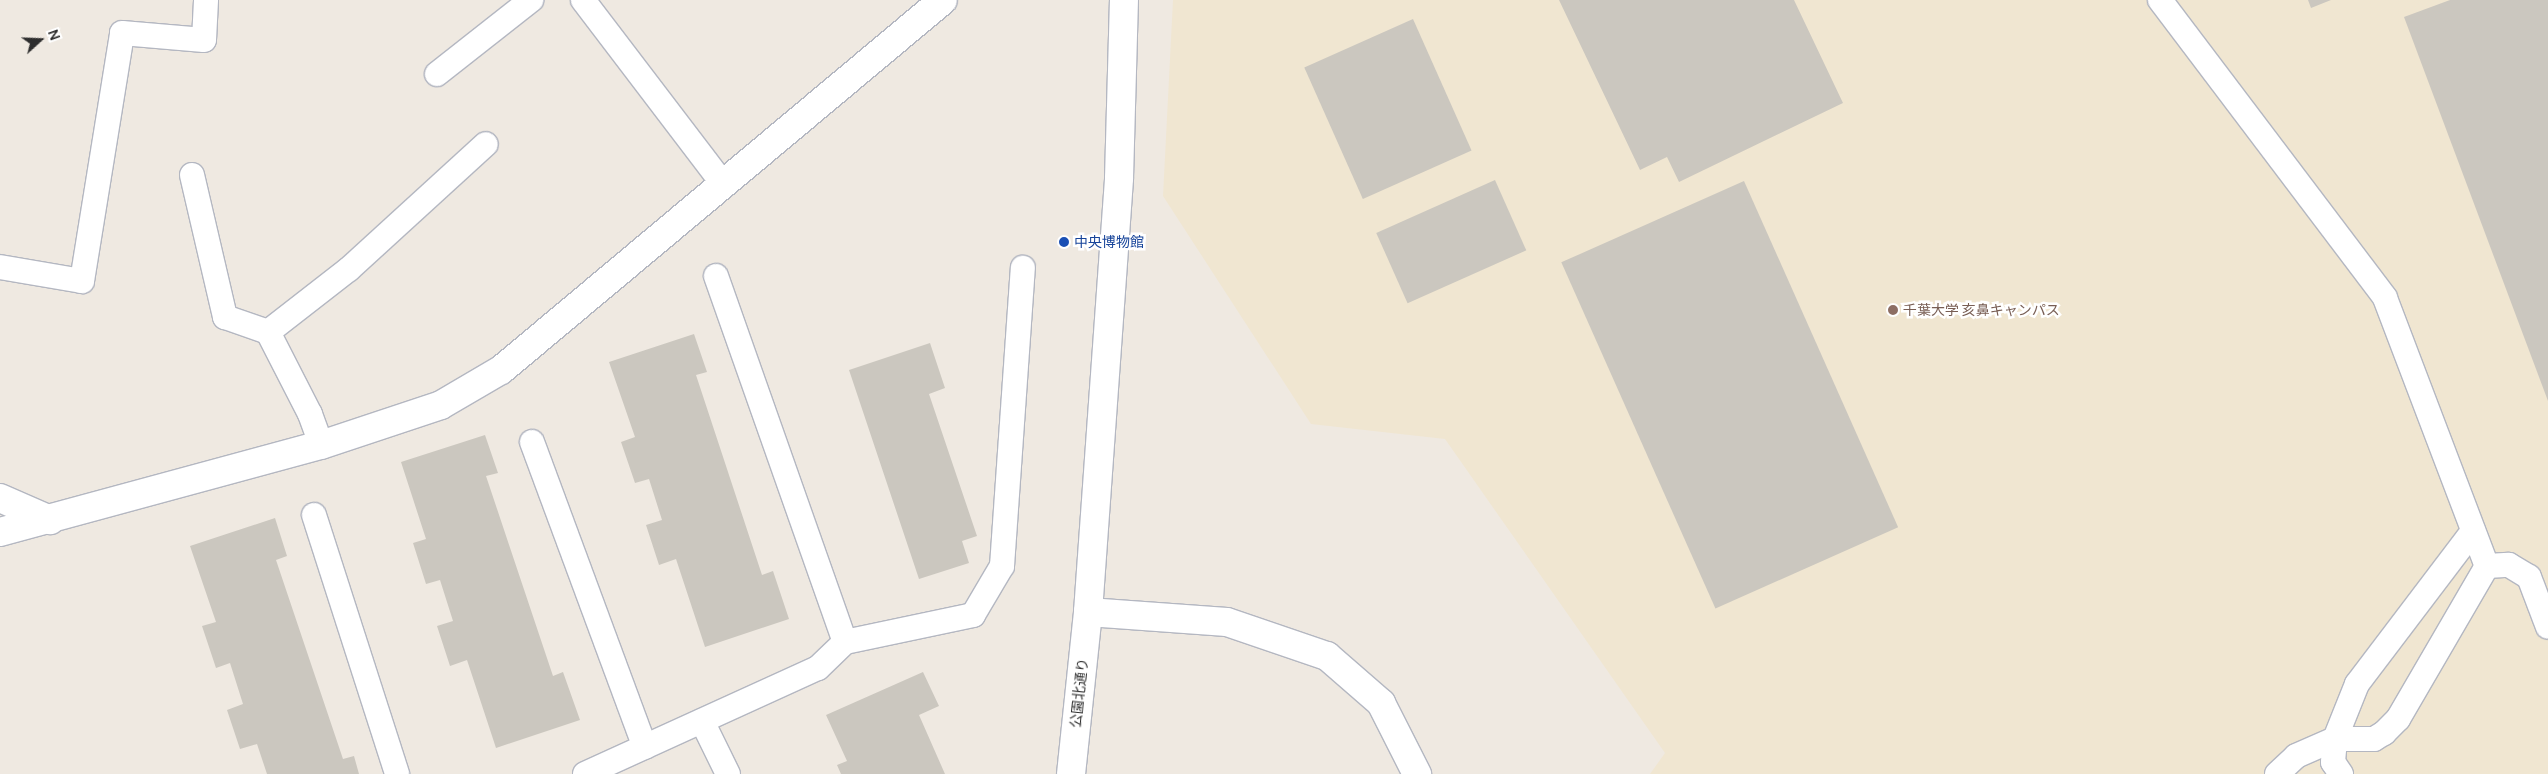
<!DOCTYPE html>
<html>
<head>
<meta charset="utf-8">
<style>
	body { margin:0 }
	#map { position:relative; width:2548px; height:774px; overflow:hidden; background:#efe9e1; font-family:Manrope,"Noto Sans JP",sans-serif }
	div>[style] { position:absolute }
	.education>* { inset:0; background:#f0e6d1 }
	.building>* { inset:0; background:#cbc7bf; transform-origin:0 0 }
	.roads { filter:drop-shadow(1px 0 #b4b7c1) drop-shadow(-1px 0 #b4b7c1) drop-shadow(0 1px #b4b7c1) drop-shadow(0 -1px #b4b7c1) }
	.lane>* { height:24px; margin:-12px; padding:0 12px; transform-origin:12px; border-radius:12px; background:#fff }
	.street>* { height:28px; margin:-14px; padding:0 14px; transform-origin:14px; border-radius:14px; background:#fff }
	.secondary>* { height:28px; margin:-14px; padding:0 14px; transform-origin:14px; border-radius:14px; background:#fff }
	.dots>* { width:14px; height:14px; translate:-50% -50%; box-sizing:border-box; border:2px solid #fff; border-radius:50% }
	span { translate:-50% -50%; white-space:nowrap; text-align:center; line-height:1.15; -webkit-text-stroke:5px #fff; paint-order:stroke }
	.transit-label { font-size:14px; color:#164399 }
	.left { translate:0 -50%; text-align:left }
	.education-label { font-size:14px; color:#785e54 }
	.street-label { font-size:14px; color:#2e2e2e }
	.north { position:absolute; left:15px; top:15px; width:50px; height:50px; -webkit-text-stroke:4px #fff; paint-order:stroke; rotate:70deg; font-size:14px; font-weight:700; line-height:20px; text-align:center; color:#2e2e2e }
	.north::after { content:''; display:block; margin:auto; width:18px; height:22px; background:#2e2e2e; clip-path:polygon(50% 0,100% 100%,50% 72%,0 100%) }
</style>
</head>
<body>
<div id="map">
	<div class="education">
		<div style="clip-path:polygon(1173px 0,2548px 0,2548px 774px,1650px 774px,1665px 753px,1445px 439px,1311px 424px,1163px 196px)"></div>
	</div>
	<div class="building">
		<div style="clip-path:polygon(1559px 0,1794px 0,1843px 103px,1679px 182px,1667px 157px,1640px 170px)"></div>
		<div style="clip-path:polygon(2308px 0,2331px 0,2311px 8px)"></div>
		<div style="clip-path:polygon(2450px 0,2548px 0,2548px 401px,2404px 17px)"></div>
		<div style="left:1413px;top:19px;width:144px;height:119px;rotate:66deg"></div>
		<div style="left:1495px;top:180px;width:77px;height:130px;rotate:66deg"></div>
		<div style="left:1744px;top:181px;width:379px;height:200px;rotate:66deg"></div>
		<div style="clip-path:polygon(694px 334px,707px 372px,696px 375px,762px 575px,773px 571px,789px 619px,705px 647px,676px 559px,659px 565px,646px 525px,662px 520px,649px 479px,635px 483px,621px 442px,635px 437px,609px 362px)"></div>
		<div style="clip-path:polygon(930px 343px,945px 388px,929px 394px,977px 536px,962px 541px,969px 563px,919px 579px,849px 370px)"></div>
		<div style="clip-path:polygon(485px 435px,498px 473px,486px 476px,553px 676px,563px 672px,580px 720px,496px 748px,467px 660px,450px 666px,437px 626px,453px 621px,440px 580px,426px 584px,413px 543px,426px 539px,401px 462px)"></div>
		<div style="clip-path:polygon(275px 518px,287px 556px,276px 560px,343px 759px,354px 756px,359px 774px,267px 774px,257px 744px,240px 749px,227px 710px,243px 704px,230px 663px,216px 668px,202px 626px,216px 622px,190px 546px)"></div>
		<div style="clip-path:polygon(923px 672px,939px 706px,919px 715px,945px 774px,841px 774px,837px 765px,847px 761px,826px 715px)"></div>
	</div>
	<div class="roads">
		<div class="lane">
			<div style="left:583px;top:0;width:233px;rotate:52.7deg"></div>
			<div style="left:2160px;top:0;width:373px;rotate:52.9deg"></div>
			<div style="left:2385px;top:298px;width:287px;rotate:69.2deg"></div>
			<div style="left:437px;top:74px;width:120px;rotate:-38.2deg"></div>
			<div style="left:192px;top:175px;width:146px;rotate:76.9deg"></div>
			<div style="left:225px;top:317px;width:46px;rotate:19.2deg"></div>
			<div style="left:268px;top:332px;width:92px;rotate:62.9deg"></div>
			<div style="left:310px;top:414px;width:33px;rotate:70deg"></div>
			<div style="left:0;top:267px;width:83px;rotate:9.7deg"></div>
			<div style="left:82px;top:281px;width:251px;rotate:-80.8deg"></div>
			<div style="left:122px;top:33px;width:82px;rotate:4.9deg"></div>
			<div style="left:204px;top:40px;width:40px;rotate:-87.1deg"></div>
			<div style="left:716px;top:276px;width:388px;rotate:70.6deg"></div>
			<div style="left:268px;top:332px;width:103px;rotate:-37.9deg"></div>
			<div style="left:349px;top:269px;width:185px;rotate:-42.4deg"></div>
			<div style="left:532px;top:442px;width:325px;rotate:69.7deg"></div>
			<div style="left:314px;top:515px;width:272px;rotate:72.2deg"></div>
			<div style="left:2487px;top:566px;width:22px;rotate:-3deg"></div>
			<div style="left:2509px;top:565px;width:23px;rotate:31deg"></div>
			<div style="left:2529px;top:577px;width:53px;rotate:69.2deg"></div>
			<div style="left:702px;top:721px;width:59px;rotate:63.9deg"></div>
			<div style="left:585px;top:774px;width:256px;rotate:-24.5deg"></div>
			<div style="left:818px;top:668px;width:37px;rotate:-44deg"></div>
			<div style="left:845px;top:642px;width:131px;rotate:-11.9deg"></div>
			<div style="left:973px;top:615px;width:57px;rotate:-59.4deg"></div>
			<div style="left:1002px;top:566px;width:299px;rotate:-86deg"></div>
			<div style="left:2277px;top:774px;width:26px;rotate:-43deg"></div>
			<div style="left:2296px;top:756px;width:43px;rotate:-23.6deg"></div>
			<div style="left:2335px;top:739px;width:39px"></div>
			<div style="left:2374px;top:739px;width:12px;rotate:-31deg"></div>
			<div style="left:2384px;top:733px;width:20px;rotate:-45deg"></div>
			<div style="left:2398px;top:719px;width:177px;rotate:-59.8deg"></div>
			<div style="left:2341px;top:774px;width:14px;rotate:-124deg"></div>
			<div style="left:2333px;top:762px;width:23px;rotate:-85deg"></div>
			<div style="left:2335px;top:739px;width:59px;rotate:-68.2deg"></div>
			<div style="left:2357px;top:684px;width:192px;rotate:-52.8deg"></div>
		</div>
		<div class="street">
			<div style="left:0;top:498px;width:55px;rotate:23.7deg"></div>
			<div style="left:0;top:532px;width:333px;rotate:-15.2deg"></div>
			<div style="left:321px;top:445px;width:126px;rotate:-18.4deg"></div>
			<div style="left:441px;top:405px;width:69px;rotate:-30.3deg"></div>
			<div style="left:501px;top:370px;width:576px;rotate:-39.93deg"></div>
		</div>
		<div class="secondary">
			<div style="left:1088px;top:612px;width:139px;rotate:4.1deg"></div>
			<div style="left:1227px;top:622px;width:106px;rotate:18.8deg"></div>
			<div style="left:1327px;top:656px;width:72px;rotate:41deg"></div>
			<div style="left:1381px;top:703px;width:80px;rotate:63.1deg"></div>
			<div style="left:1071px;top:774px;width:163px;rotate:-84deg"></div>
			<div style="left:1088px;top:612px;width:435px;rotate:-85.9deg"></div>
			<div style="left:1119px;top:178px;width:178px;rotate:-88.4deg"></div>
		</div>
	</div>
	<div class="dots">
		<div style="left:1064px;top:242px;background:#1a4fb4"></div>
		<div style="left:1893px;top:310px;background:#8d6e63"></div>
	</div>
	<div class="transit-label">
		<span class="left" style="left:1074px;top:242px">中央博物館</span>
	</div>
	<div class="education-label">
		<span class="left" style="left:1903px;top:310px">千葉大学 亥鼻キャンパス</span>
	</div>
	<div class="street-label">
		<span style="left:1079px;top:693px;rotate:-84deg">公園北通り</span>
	</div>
	<div class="north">N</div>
</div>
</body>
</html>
